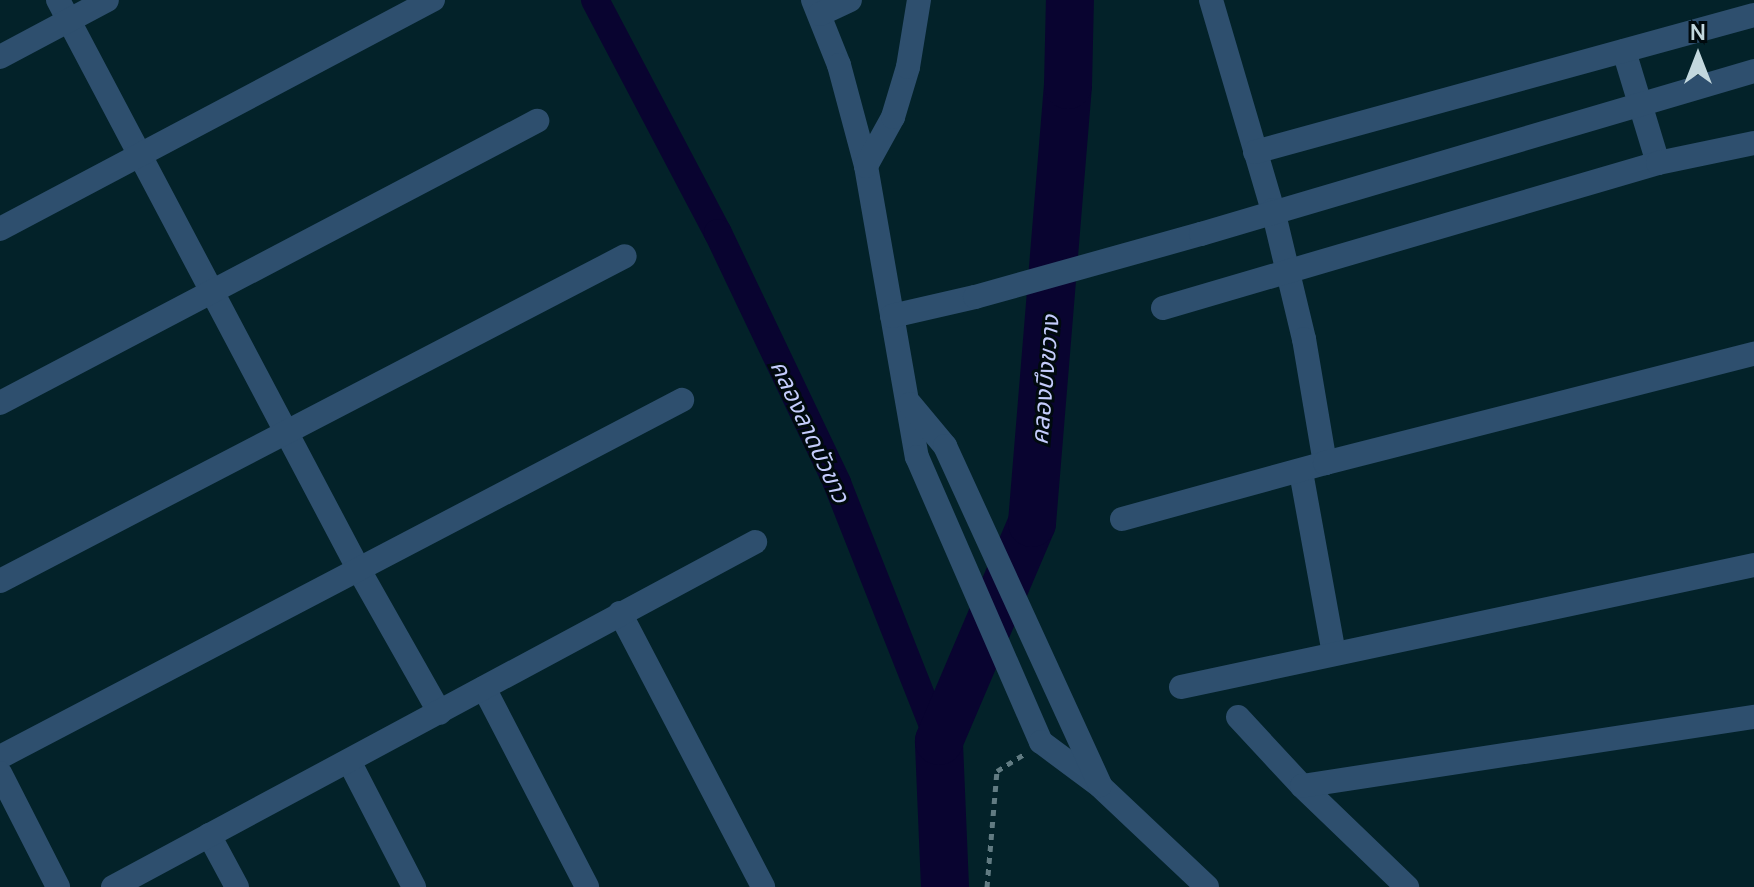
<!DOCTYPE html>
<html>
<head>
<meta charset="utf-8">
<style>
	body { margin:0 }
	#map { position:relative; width:1754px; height:887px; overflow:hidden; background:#032229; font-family:Manrope,"Noto Sans Thai",sans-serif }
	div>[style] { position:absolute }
	.canal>* { height:28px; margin:-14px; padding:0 14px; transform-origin:14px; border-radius:14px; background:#090430 }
	.river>* { height:48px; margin:-24px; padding:0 24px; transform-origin:24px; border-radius:24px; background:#090430 }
	.path>* { height:5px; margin-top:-2.5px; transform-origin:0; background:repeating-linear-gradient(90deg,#617b82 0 6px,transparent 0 12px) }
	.minor>* { height:24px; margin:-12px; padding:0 12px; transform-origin:12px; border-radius:12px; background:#2e4f6e }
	span { translate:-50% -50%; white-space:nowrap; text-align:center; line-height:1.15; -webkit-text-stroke:6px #000a0e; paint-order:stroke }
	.water-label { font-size:24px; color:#c4ccfc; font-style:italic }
	.north { position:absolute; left:1658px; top:16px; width:80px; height:80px; -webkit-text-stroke:6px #000a0e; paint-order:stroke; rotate:0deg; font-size:22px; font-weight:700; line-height:32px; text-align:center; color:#c3d8de }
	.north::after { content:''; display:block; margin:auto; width:28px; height:36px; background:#c3d8de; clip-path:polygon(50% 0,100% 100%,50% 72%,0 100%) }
</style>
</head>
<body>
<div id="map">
	<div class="canal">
		<div style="left:595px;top:0;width:263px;rotate:62.2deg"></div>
		<div style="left:718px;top:233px;width:277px;rotate:64.5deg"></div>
		<div style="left:837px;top:483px;width:277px;rotate:68.4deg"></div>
	</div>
	<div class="river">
		<div style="left:945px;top:887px;width:146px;rotate:-92.4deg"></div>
		<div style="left:939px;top:741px;width:237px;rotate:-66.9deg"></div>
		<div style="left:1032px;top:523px;width:439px;rotate:-85.3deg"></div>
		<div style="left:1068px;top:85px;width:85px;rotate:-88.7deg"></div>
	</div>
	<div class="path">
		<div style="left:987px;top:887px;width:116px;rotate:-85.1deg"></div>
		<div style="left:997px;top:771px;width:32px;rotate:-32deg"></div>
	</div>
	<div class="minor">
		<div style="left:58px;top:0;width:645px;rotate:62.16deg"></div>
		<div style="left:359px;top:570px;width:164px;rotate:60.5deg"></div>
		<div style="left:813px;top:0;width:70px;rotate:68.2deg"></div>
		<div style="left:839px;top:65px;width:105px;rotate:75deg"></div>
		<div style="left:866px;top:166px;width:295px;rotate:80.1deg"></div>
		<div style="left:917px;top:457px;width:311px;rotate:66.5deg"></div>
		<div style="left:1041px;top:742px;width:74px;rotate:36.7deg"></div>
		<div style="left:1100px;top:786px;width:147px;rotate:43.3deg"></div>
		<div style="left:1211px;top:0;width:219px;rotate:73.6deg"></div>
		<div style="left:1273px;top:210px;width:133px;rotate:76.5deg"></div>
		<div style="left:1304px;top:339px;width:126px;rotate:80.4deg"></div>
		<div style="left:820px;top:14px;width:33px;rotate:-25deg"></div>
		<div style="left:1624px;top:51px;width:117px;rotate:73.1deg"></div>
		<div style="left:0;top:57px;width:121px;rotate:-28deg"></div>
		<div style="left:1255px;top:152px;width:517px;rotate:-15.35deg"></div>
		<div style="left:866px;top:166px;width:56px;rotate:-61.1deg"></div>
		<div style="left:893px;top:117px;width:52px;rotate:-73.3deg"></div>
		<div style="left:908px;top:67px;width:68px;rotate:-80.7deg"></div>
		<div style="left:0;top:229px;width:490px;rotate:-27.9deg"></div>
		<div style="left:1163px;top:308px;width:516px;rotate:-16.33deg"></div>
		<div style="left:1658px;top:163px;width:98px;rotate:-11.8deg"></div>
		<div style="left:892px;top:316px;width:85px;rotate:-12.9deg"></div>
		<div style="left:975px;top:297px;width:235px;rotate:-15.6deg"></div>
		<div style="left:1201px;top:234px;width:577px;rotate:-16.42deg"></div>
		<div style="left:0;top:403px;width:607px;rotate:-27.71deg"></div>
		<div style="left:910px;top:404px;width:55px;rotate:50.2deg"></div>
		<div style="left:945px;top:446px;width:373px;rotate:65.4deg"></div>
		<div style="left:1301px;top:472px;width:184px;rotate:79.7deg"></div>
		<div style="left:1122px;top:519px;width:211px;rotate:-15.4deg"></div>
		<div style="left:1325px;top:463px;width:443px;rotate:-14.3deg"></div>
		<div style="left:0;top:581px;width:704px;rotate:-27.47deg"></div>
		<div style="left:620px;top:613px;width:309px;rotate:62.4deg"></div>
		<div style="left:1181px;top:687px;width:586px;rotate:-12.02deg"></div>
		<div style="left:484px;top:688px;width:224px;rotate:62.6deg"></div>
		<div style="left:1238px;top:717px;width:94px;rotate:47.2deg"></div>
		<div style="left:1302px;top:786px;width:146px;rotate:43.9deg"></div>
		<div style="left:0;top:757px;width:770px;rotate:-27.63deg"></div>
		<div style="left:349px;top:761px;width:142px;rotate:62.7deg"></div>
		<div style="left:0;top:773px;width:128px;rotate:63deg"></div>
		<div style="left:1302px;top:786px;width:457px;rotate:-8.7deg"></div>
		<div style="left:209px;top:835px;width:59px;rotate:61.7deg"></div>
		<div style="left:113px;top:887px;width:729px;rotate:-28.25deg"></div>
	</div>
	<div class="water-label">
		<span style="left:1044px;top:380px;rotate:-85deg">คลองบึงขวาง</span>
		<span style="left:811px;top:431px;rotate:65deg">คลองลาดบัวขาว</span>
	</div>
	<div class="north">N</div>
</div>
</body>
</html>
